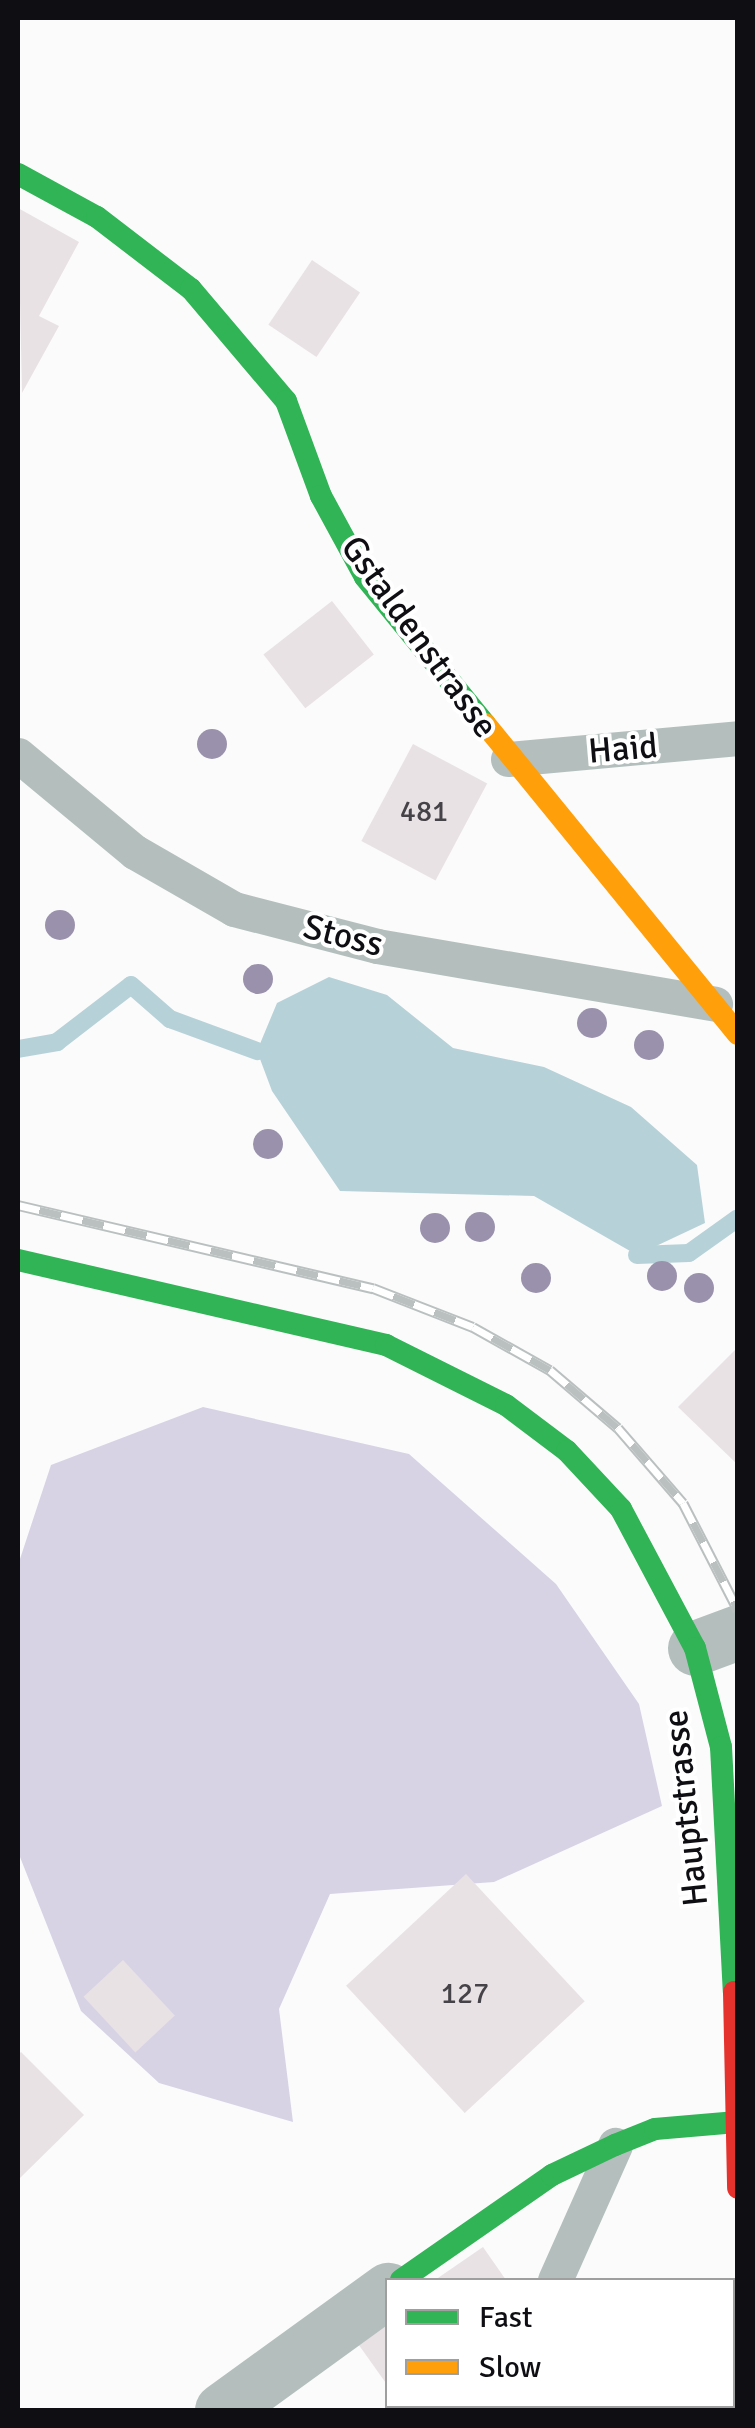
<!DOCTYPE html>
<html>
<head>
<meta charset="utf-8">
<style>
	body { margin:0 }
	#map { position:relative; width:755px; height:2428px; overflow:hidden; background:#fbfbfc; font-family:Signika,sans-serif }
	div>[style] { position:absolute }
	.forest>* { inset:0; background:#d7d3e5 }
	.water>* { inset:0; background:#b6d2d8 }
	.stream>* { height:18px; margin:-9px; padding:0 9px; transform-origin:9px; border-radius:9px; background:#b6d2d8 }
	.building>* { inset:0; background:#e8e2e5; transform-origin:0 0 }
	.lane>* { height:35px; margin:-17.5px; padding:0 17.5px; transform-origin:17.5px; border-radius:17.5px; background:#b4bfbd }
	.street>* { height:55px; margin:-27.5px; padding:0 27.5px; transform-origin:27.5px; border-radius:27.5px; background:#b4bfbd }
	.fast>* { height:22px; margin:-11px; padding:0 11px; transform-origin:11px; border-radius:11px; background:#30b455 }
	.slow>* { height:22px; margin:-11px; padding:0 11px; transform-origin:11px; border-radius:11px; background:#ff9f0a }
	.jam>* { height:22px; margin:-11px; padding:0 11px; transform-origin:11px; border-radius:11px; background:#e5322d }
	.rail>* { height:11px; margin-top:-5.5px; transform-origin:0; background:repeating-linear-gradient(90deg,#fff 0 22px,#bac0c0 0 44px); box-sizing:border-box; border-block:2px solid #bac0c0 }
	.trees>* { width:30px; height:30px; margin:-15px; border-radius:50%; background:#9a92ac }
	span { translate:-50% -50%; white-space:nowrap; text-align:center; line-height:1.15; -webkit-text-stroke:8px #fff; paint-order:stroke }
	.number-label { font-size:30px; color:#454347 }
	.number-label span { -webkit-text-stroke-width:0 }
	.street-label { font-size:35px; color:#0f0e12 }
	.frame { position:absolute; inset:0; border:20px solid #0f0e12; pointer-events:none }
	.legend { position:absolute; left:385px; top:2278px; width:350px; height:130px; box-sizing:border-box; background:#fff; border:2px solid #9f9fa0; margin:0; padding:12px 18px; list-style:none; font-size:30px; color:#0f0e12 }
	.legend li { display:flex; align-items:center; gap:20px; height:50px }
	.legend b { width:50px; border:2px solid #9f9fa0 }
</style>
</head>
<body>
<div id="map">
	<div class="forest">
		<div style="clip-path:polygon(203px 1407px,409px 1454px,556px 1584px,639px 1704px,662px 1806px,494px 1882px,330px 1894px,279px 2009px,293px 2122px,159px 2083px,81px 2011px,18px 1852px,18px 1565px,51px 1465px)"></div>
	</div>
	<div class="water">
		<div style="clip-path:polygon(329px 977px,387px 995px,453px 1048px,544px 1067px,631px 1107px,697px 1165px,705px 1223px,637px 1255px,534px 1196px,340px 1191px,272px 1091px,257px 1051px,277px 1003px)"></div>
	</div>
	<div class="stream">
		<div style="left:18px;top:1049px;width:40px;rotate:-10deg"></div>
		<div style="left:57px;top:1042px;width:93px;rotate:-37.6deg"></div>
		<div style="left:131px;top:985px;width:52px;rotate:41.1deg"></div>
		<div style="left:170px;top:1019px;width:93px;rotate:20.2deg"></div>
		<div style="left:637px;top:1255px;width:52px;rotate:-2.2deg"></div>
		<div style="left:689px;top:1253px;width:60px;rotate:-35.5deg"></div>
	</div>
	<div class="building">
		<div style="clip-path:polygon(18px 208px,79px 242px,39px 316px,59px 326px,22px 393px)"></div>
		<div style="left:312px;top:260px;width:58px;height:78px;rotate:34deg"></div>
		<div style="left:332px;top:601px;width:68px;height:87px;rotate:52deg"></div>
		<div style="left:413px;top:744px;width:84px;height:110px;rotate:28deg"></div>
		<div style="clip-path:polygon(738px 1347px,738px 1465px,678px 1407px)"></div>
		<div style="left:466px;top:1874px;width:174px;height:164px;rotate:47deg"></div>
		<div style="left:123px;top:1960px;width:76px;height:54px;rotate:47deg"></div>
		<div style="clip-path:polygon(21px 2052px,84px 2115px,18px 2180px,18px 2055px)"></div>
		<div style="clip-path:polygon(483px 2247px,506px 2280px,435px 2280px)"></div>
		<div style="clip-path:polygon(388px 2309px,388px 2386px,351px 2334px)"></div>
	</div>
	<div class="lane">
		<div style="left:18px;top:755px;width:152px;rotate:39.7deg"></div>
		<div style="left:135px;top:852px;width:114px;rotate:29.9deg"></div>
		<div style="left:234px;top:909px;width:148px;rotate:14.5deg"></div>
		<div style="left:377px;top:946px;width:343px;rotate:9.7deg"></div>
		<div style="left:508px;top:759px;width:231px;rotate:-5.2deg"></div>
		<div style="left:555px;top:2280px;width:148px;rotate:-66deg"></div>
		<div style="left:499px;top:2410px;width:4px;rotate:-63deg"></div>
	</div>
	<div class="street">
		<div style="left:695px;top:1648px;width:46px;rotate:-20.4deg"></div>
		<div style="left:222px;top:2410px;width:205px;rotate:-35.9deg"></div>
	</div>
	<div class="fast">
		<div style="left:18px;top:174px;width:90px;rotate:28.6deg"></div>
		<div style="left:97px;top:217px;width:118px;rotate:37.5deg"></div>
		<div style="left:191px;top:289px;width:147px;rotate:49.7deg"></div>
		<div style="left:286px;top:401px;width:101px;rotate:69.8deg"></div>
		<div style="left:321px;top:496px;width:92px;rotate:61.5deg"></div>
		<div style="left:365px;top:577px;width:190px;rotate:50.8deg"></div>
		<div style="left:18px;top:1260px;width:378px;rotate:13deg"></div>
		<div style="left:386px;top:1345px;width:134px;rotate:26.6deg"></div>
		<div style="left:506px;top:1405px;width:76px;rotate:37deg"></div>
		<div style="left:567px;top:1451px;width:79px;rotate:47deg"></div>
		<div style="left:621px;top:1509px;width:157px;rotate:62deg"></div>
		<div style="left:695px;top:1648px;width:102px;rotate:75.3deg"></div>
		<div style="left:721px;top:1747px;width:245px;rotate:87deg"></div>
		<div style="left:401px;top:2280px;width:184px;rotate:-34.8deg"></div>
		<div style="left:552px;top:2175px;width:70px;rotate:-25.5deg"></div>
		<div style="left:615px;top:2145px;width:43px;rotate:-21.8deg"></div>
		<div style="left:655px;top:2129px;width:82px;rotate:-4.9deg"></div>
	</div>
	<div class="slow">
		<div style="left:485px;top:724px;width:400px;rotate:50.8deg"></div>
	</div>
	<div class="jam">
		<div style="left:734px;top:1992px;width:196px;rotate:88.8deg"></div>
	</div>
	<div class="rail">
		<div style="left:18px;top:1205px;width:365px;rotate:13.2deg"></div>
		<div style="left:373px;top:1288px;width:107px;rotate:21.3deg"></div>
		<div style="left:473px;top:1327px;width:88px;rotate:29.2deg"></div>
		<div style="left:550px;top:1370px;width:89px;rotate:40.5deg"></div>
		<div style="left:618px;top:1428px;width:99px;rotate:49.1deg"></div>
		<div style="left:683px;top:1503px;width:120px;rotate:62.8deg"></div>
	</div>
	<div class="trees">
		<div style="left:212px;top:744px"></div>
		<div style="left:60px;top:925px"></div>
		<div style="left:258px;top:979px"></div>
		<div style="left:592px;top:1023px"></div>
		<div style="left:649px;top:1045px"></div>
		<div style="left:268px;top:1144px"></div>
		<div style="left:480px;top:1227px"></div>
		<div style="left:435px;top:1228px"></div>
		<div style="left:662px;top:1276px"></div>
		<div style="left:536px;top:1278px"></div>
		<div style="left:699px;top:1288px"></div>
	</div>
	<div class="number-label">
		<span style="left:424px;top:812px">481</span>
		<span style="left:465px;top:1994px">127</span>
	</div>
	<div class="street-label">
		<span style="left:419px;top:637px;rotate:54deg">Gstaldenstrasse</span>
		<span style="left:623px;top:749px;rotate:-5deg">Haid</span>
		<span style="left:343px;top:936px;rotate:14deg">Stoss</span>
		<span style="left:686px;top:1808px;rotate:-96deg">Hauptstrasse</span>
	</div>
	<div class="frame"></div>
	<ul class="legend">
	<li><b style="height:12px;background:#30b455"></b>Fast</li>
	<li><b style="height:12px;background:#ff9f0a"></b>Slow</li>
	</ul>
</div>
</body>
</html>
